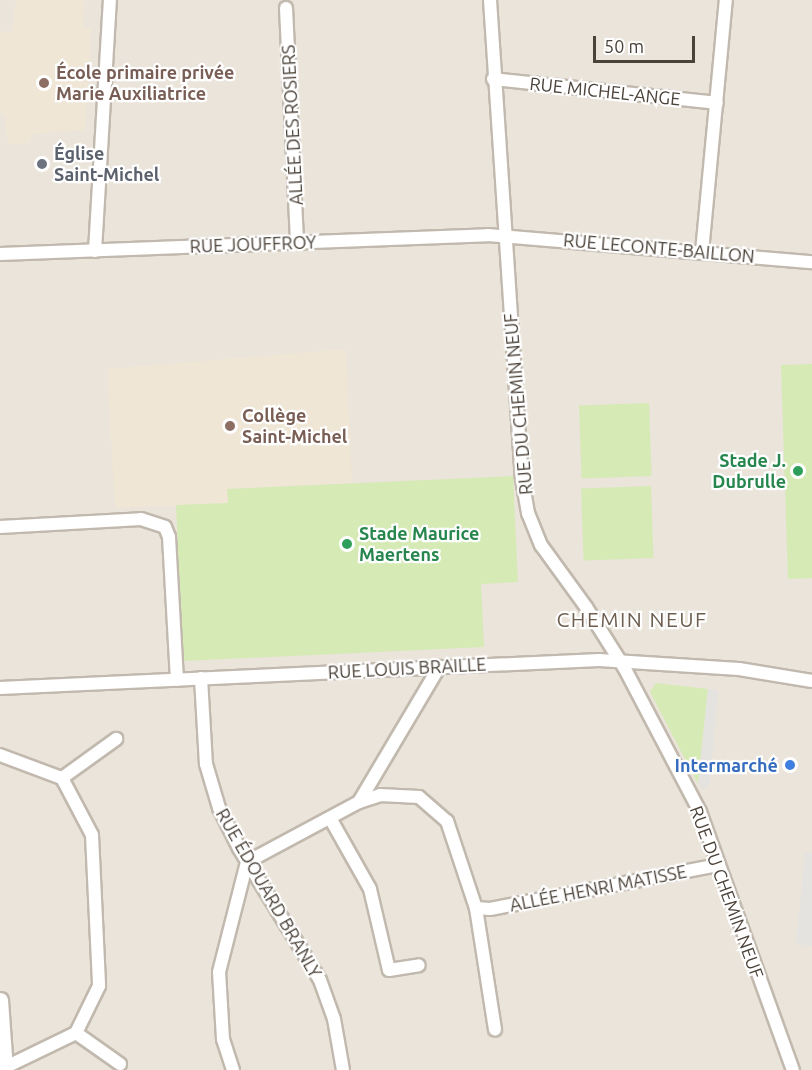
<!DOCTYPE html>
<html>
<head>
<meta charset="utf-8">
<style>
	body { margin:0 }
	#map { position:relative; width:812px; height:1070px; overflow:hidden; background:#f6f2ec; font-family:Ubuntu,sans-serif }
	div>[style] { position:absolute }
	.residential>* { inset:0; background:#eae4da; transform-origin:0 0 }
	.education>* { inset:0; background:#efe6d6 }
	.green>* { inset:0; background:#d6eab5; transform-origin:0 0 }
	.parking>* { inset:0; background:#e5e3e0 }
	.roads { filter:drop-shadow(2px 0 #c2b9ae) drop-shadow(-2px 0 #c2b9ae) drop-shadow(0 2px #c2b9ae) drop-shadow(0 -2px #c2b9ae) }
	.minor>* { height:12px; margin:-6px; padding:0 6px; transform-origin:6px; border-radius:6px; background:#fff }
	.tertiary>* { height:15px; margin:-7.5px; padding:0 7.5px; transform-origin:7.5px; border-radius:7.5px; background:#fff }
	.dots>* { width:16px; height:16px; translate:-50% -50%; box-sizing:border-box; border:3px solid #fff; border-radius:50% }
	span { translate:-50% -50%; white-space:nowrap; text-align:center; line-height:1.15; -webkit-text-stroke:4.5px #fff; paint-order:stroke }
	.education-label { font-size:18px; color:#785e54; font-weight:700 }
	.left { translate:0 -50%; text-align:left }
	.street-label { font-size:18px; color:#4b4239 }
	.worship-label { font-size:18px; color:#5b616d; font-weight:700 }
	.leisure-label { font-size:18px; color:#27864d; font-weight:700 }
	.right { translate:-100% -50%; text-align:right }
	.shop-label { font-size:18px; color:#366cbe; font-weight:700 }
	.quarter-label { font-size:21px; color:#6e5f50; letter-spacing:1.5px }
	.scale { position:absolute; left:593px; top:36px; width:102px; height:27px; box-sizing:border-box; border:3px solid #4b4239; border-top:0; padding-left:8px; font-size:18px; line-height:21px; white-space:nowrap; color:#4b4239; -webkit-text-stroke:4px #fff; paint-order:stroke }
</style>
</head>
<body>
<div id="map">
	<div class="residential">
		<div style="left:0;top:0;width:812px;height:1070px"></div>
	</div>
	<div class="education">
		<div style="clip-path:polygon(16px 0,84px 0,83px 28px,91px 29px,85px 130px,31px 134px,31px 143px,8px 144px,4px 114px,0 113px,0 32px,12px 31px)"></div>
		<div style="clip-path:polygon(346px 349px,352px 483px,228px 489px,228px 503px,115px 508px,107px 369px)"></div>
	</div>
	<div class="green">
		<div style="clip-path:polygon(812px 364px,812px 578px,788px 579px,781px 365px)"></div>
		<div style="left:649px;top:403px;width:73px;height:70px;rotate:88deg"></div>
		<div style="clip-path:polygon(513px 476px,518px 582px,481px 584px,484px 647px,183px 661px,176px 505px,228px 503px,227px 489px)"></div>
		<div style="left:651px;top:486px;width:72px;height:70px;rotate:88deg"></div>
		<div style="clip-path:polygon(656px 683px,708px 689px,698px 784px,650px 692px)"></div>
	</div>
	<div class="parking">
		<div style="clip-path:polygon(708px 689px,718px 690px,710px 783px,703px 790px,698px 784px)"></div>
		<div style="clip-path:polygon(805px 853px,812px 853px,812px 946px,796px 944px)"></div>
	</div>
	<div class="roads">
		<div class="minor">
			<div style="left:490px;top:0;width:480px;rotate:86.2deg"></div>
			<div style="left:522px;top:479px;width:35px;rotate:80deg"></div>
			<div style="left:528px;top:513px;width:35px;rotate:68deg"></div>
			<div style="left:541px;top:545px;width:77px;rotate:54deg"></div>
			<div style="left:586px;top:607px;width:73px;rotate:57.8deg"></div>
			<div style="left:625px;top:669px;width:161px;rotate:62.3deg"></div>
			<div style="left:700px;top:812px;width:274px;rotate:70.2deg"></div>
			<div style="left:286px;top:8px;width:234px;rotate:87.3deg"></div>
			<div style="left:493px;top:79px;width:225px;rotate:6.1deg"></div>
			<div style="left:95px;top:251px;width:251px;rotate:-86.6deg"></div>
			<div style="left:702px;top:252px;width:253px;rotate:-84.6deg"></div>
			<div style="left:0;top:254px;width:488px;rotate:-2.2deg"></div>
			<div style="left:488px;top:235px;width:325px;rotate:4.8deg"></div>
			<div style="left:0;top:527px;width:141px;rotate:-3.2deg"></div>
			<div style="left:141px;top:519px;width:25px;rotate:18deg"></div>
			<div style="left:165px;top:527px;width:11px;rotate:68deg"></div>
			<div style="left:169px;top:537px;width:143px;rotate:86.8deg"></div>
			<div style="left:201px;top:678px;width:86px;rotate:86.7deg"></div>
			<div style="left:206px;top:764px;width:46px;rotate:73.5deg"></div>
			<div style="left:219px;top:808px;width:45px;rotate:63.4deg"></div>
			<div style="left:239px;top:848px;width:155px;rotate:58.5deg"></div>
			<div style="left:320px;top:980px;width:41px;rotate:70.3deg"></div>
			<div style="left:334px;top:1019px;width:52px;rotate:80deg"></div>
			<div style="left:0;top:688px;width:600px;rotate:-2.68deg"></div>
			<div style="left:599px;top:660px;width:140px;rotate:3.7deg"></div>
			<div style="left:739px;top:669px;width:74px;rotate:9.3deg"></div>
			<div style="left:0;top:755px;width:66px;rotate:20.4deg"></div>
			<div style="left:62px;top:778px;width:64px;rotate:62.2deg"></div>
			<div style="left:92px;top:835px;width:151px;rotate:87.3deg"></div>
			<div style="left:99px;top:986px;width:52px;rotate:116.1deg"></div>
			<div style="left:76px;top:1033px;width:80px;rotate:154.1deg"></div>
			<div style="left:62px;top:778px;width:67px;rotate:-35.8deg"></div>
			<div style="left:359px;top:802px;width:157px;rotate:-59.3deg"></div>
			<div style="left:330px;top:818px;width:81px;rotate:60.6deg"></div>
			<div style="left:370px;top:889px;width:83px;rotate:76.8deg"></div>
			<div style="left:389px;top:970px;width:30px;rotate:-9deg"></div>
			<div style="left:476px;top:908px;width:14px;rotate:4deg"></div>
			<div style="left:490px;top:909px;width:233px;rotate:-10.9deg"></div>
			<div style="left:76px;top:1033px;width:54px;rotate:35.2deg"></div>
			<div style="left:233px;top:1070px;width:33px;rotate:-108deg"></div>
			<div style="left:223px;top:1039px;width:67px;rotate:-93.4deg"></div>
			<div style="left:219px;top:972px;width:114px;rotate:-75.7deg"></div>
			<div style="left:247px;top:862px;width:127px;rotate:-28.2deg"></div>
			<div style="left:359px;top:802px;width:22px;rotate:-18deg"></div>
			<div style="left:380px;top:795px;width:39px;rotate:3deg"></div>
			<div style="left:419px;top:797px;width:37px;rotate:41deg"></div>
			<div style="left:447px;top:821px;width:92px;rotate:71.6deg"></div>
			<div style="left:476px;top:908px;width:123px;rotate:81.1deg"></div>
		</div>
		<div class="tertiary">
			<div style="left:0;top:1000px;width:70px;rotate:85.9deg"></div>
		</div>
	</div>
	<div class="dots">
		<div style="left:44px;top:83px;background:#8d6e63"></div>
		<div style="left:42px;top:164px;background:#6b7280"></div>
		<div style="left:230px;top:426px;background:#8d6e63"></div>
		<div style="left:798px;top:471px;background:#2e9e5b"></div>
		<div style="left:347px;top:544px;background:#2e9e5b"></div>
		<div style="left:790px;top:765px;background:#3f7fe0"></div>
	</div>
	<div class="education-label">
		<span class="left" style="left:56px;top:83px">École primaire privée<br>Marie Auxiliatrice</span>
		<span class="left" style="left:242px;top:426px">Collège<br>Saint-Michel</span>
	</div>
	<div class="street-label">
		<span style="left:605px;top:91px;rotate:6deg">RUE MICHEL-ANGE</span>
		<span style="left:292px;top:125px;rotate:-93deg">ALLÉE DES ROSIERS</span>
		<span style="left:253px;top:244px;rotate:-2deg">RUE JOUFFROY</span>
		<span style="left:659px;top:248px;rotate:5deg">RUE LECONTE-BAILLON</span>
		<span style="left:518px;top:404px;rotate:-95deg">RUE DU CHEMIN NEUF</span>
		<span style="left:407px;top:668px;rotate:-3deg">RUE LOUIS BRAILLE</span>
		<span style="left:598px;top:888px;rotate:-11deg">ALLÉE HENRI MATISSE</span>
		<span style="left:727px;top:892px;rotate:70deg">RUE DU CHEMIN NEUF</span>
		<span style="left:269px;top:893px;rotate:60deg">RUE ÉDOUARD BRANLY</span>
	</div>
	<div class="worship-label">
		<span class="left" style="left:54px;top:164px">Église<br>Saint-Michel</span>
	</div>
	<div class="leisure-label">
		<span class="right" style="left:786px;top:471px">Stade J.<br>Dubrulle</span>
		<span class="left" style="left:359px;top:544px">Stade Maurice<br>Maertens</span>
	</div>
	<div class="shop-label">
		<span class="right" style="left:778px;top:765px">Intermarché</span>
	</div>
	<div class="quarter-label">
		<span style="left:632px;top:619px">CHEMIN NEUF</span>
	</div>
	<div class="scale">50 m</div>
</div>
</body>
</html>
